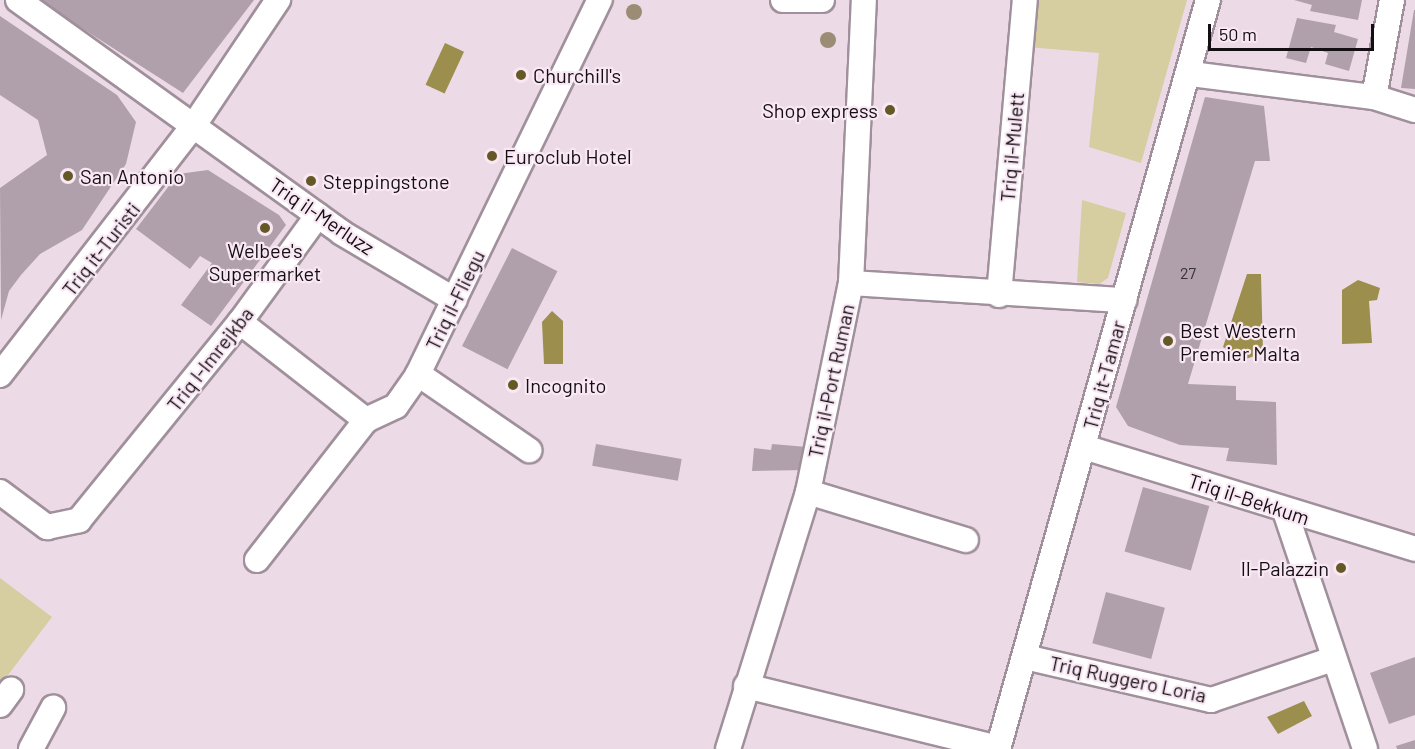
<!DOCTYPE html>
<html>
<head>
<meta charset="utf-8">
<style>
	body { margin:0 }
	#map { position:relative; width:1415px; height:749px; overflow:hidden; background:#ecdbe7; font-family:Barlow,sans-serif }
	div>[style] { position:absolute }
	.green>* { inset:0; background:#d6cda1 }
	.water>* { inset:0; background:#9c8e4c; transform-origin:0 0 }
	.building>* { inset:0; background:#b0a0ac; transform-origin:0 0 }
	.roads { filter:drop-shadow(2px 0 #a0909b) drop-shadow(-2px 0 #a0909b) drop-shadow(0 2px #a0909b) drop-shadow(0 -2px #a0909b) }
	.minor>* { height:24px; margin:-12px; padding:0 12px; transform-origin:12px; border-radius:12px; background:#fff }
	.trees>* { width:16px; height:16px; margin:-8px; border-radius:50%; background:#9a8c75 }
	.dots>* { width:16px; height:16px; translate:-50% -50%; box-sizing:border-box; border:3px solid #f9e8f4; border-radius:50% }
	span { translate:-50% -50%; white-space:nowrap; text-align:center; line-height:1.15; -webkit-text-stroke:4.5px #f9e8f4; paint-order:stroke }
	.number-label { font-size:16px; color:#3a3238 }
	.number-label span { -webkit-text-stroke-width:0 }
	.poi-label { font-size:20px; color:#130e12 }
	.left { translate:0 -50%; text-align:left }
	.right { translate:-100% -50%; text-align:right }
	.street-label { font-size:20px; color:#130e12 }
	.scale { position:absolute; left:1208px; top:24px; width:166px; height:27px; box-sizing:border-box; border:3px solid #130e12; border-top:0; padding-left:8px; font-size:18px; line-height:21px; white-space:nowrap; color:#130e12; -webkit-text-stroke:4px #f9e8f4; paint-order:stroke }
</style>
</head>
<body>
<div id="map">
	<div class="green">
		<div style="clip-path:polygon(1032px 0,1187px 0,1141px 163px,1089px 147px,1099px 53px,1027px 47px)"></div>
		<div style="clip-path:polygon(1082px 200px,1126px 213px,1108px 278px,1099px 284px,1077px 282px)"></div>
		<div style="clip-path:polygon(0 578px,52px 617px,2px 683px,0 682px)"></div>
	</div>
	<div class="water">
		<div style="left:445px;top:43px;width:21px;height:46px;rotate:25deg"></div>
		<div style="clip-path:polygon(1247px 274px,1261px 274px,1263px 353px,1243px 360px,1223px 347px)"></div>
		<div style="clip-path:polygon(1358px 280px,1380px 288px,1377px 300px,1369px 301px,1372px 343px,1342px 344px,1342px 290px)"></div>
		<div style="clip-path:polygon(552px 311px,563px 321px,563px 364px,544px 364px,542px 322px)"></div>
		<div style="clip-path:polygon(1304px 701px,1312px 716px,1278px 734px,1267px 717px)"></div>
	</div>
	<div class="building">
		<div style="clip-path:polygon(38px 0,254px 0,183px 93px)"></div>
		<div style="clip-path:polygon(1294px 0,1362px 0,1358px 20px,1310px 11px,1312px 5px)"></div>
		<div style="clip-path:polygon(1414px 10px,1415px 10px,1415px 89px,1401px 88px)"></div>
		<div style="clip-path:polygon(0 16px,117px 95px,136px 122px,126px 164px,82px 230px,40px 254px,21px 275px,9px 291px,1px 320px,0 188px,47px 155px,38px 120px,0 95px)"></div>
		<div style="clip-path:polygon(1297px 18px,1336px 25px,1334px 32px,1358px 39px,1349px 71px,1325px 64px,1328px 53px,1311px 47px,1306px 63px,1286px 58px)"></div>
		<div style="clip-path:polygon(1205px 97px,1264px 106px,1270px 161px,1255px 161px,1188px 384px,1236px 386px,1236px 400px,1276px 402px,1277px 465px,1226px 461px,1229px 448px,1180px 445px,1128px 426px,1116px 407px)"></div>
		<div style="clip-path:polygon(208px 170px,279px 215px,286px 225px,211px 326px,181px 305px,212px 263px,200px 256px,190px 269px,136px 229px,178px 174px)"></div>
		<div style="left:512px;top:248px;width:51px;height:110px;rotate:27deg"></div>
		<div style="left:596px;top:444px;width:87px;height:22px;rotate:10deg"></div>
		<div style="clip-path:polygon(772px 444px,807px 447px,806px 470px,752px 471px,754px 448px,771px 450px)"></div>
		<div style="left:1143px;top:487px;width:69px;height:67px;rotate:16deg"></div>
		<div style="left:1106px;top:592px;width:61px;height:53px;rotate:15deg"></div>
		<div style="clip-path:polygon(1415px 657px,1415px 715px,1389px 724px,1370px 673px)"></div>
		<div style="clip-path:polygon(1415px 740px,1415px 749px,1397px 749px,1396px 746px)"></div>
	</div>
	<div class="roads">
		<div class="minor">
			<div style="left:18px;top:0;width:399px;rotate:35.7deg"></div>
			<div style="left:342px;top:233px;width:131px;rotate:30.7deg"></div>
			<div style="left:783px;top:0;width:39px"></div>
			<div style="left:1191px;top:74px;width:184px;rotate:7.2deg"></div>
			<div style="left:1374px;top:97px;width:43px;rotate:17.6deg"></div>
			<div style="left:1374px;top:97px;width:99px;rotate:-79.5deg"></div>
			<div style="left:851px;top:283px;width:274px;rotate:3.6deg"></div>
			<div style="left:999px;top:295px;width:296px;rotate:-85deg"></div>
			<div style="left:240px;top:322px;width:160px;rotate:37.9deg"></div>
			<div style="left:418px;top:374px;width:135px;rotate:34.4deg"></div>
			<div style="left:0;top:375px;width:316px;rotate:-52.2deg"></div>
			<div style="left:194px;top:125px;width:151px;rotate:-56.1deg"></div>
			<div style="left:1084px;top:447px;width:346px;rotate:17.1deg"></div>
			<div style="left:0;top:492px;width:59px;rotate:36.7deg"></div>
			<div style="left:47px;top:527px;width:33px;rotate:-12deg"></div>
			<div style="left:79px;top:520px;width:255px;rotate:-50.9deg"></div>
			<div style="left:240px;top:322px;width:132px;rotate:-53.9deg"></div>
			<div style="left:808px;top:492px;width:165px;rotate:16.9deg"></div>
			<div style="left:1285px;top:511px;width:251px;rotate:71.4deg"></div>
			<div style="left:257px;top:560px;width:177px;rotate:-52.1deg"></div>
			<div style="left:366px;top:420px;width:33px;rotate:-25deg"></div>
			<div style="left:396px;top:406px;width:39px;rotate:-55deg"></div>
			<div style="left:418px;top:374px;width:416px;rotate:-64.1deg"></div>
			<div style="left:1025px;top:657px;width:191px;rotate:13deg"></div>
			<div style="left:1211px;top:700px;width:129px;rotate:-18.6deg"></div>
			<div style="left:746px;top:686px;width:260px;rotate:13.8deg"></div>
			<div style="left:0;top:705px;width:19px;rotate:-54deg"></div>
			<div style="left:31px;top:749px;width:47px;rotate:-61.8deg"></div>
			<div style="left:728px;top:749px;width:269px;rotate:-72.7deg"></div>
			<div style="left:808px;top:492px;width:213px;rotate:-78.4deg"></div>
			<div style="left:851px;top:283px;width:283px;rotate:-87.4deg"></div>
			<div style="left:998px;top:749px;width:778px;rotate:-74.34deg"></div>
		</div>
	</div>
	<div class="trees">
		<div style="left:634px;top:12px"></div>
		<div style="left:828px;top:40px"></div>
	</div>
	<div class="dots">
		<div style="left:521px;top:75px;background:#645926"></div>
		<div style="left:890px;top:110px;background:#645926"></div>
		<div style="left:492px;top:156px;background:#645926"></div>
		<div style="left:68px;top:176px;background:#645926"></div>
		<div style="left:311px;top:181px;background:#645926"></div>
		<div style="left:265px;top:228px;background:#645926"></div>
		<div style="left:1168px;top:341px;background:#645926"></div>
		<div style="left:513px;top:385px;background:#645926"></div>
		<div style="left:1341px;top:568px;background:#645926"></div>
	</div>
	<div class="number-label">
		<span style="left:1188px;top:273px">27</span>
	</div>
	<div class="poi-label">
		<span class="left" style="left:533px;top:75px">Churchill's</span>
		<span class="right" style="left:878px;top:110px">Shop express</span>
		<span class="left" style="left:504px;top:156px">Euroclub Hotel</span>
		<span class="left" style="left:80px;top:176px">San Antonio</span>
		<span class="left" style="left:323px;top:181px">Steppingstone</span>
		<span style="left:265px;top:262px">Welbee's<br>Supermarket</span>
		<span class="left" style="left:1180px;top:342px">Best Western<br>Premier Malta</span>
		<span class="left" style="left:525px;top:385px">Incognito</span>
		<span class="right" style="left:1329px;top:568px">Il-Palazzin</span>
	</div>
	<div class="street-label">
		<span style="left:1012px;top:147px;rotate:-85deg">Triq il-Mulett</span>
		<span style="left:322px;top:216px;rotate:34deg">Triq il-Merluzz</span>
		<span style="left:101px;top:249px;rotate:-52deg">Triq it-Turisti</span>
		<span style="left:455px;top:300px;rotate:-64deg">Triq il-Fliegu</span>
		<span style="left:210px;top:359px;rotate:-52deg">Triq l-Imrejkba</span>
		<span style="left:1104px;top:375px;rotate:-75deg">Triq it-Tamar</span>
		<span style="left:831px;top:381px;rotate:-78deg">Triq il-Port Ruman</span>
		<span style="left:1249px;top:499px;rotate:18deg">Triq il-Bekkum</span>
		<span style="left:1128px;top:679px;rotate:12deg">Triq Ruggero Loria</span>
	</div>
	<div class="scale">50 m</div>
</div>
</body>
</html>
